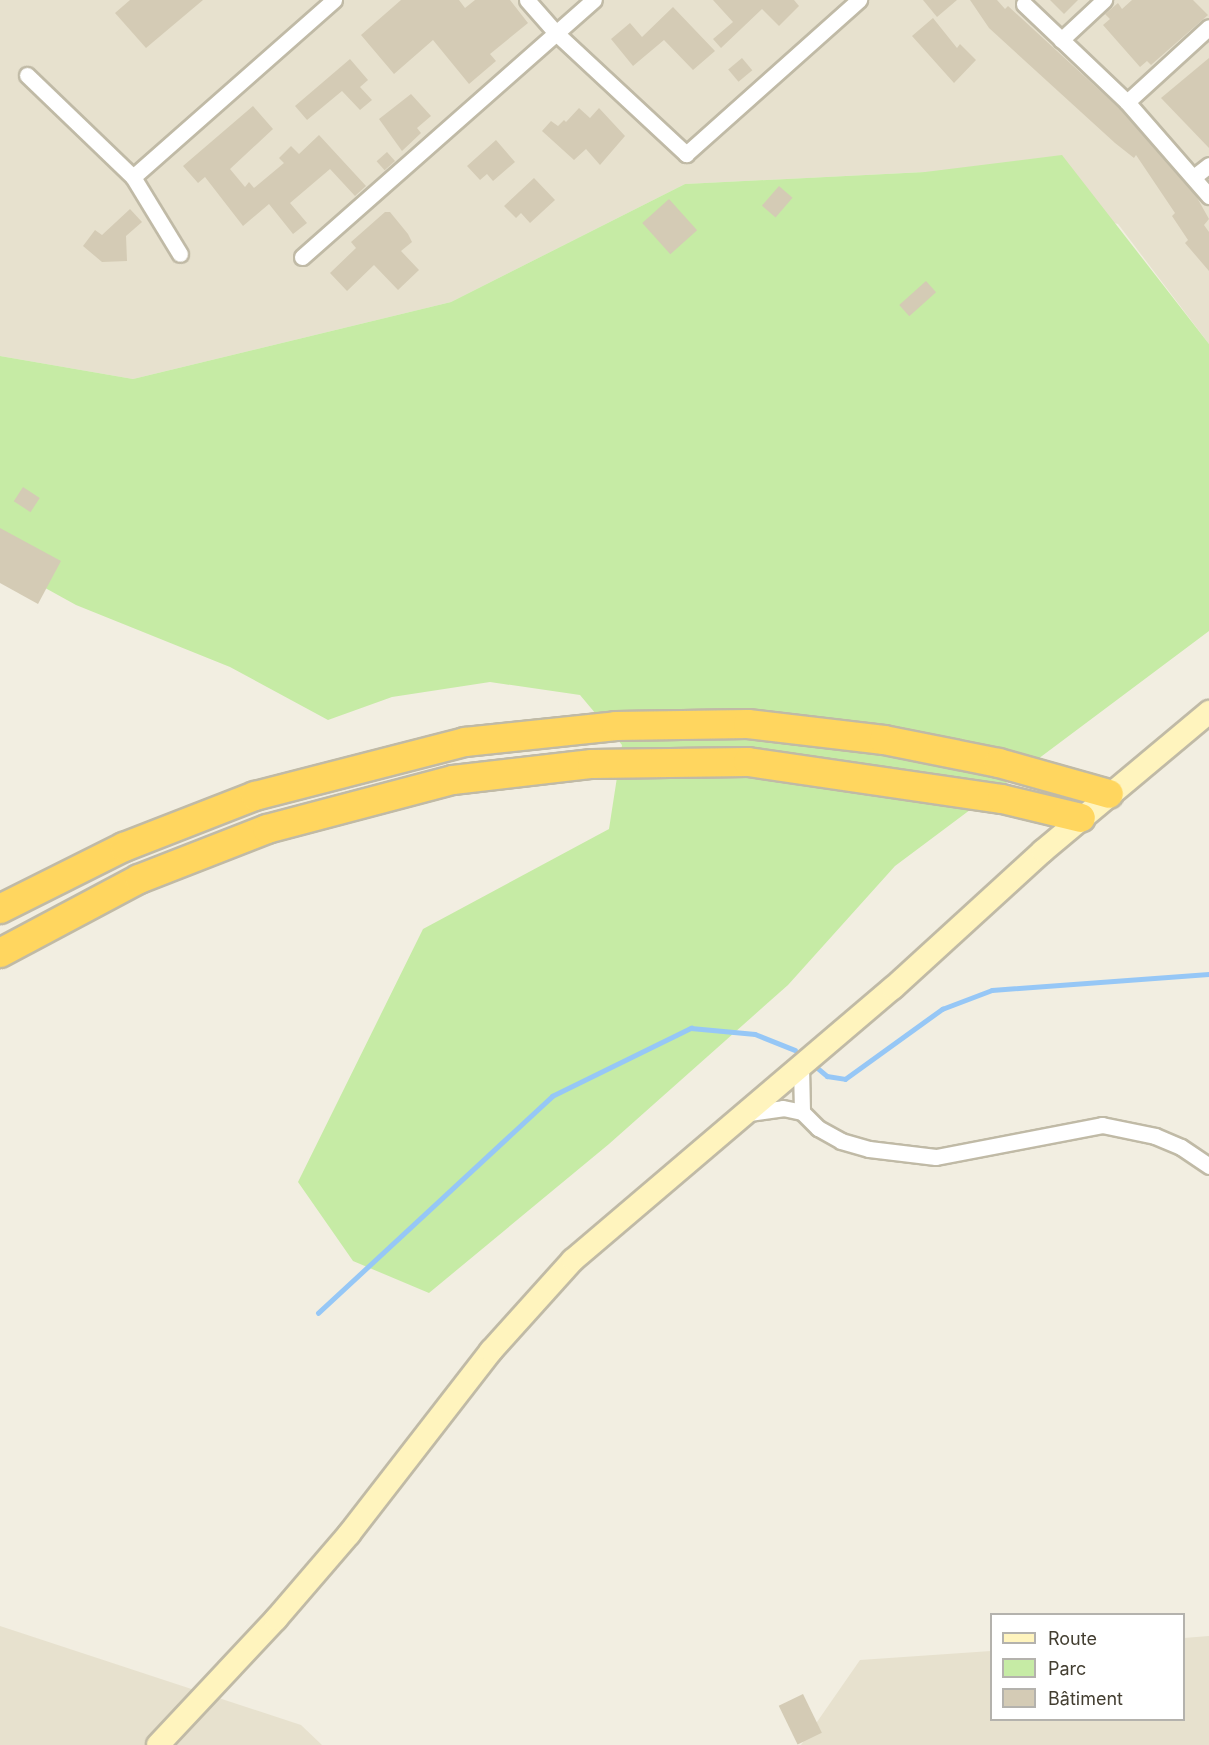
<!DOCTYPE html>
<html>
<head>
<meta charset="utf-8">
<style>
	body { margin:0 }
	#map { position:relative; width:1209px; height:1745px; overflow:hidden; background:#f2eee1; font-family:Inter,sans-serif }
	div>[style] { position:absolute }
	.residential>* { inset:0; background:#e7e1ce }
	.green>* { inset:0; background:#c6eba5 }
	.stream>* { height:4.5px; margin:-2.25px; padding:0 2.25px; transform-origin:2.25px; border-radius:2.25px; background:#96c7f6 }
	.building>* { inset:0; background:#d4cbb5; transform-origin:0 0 }
	.roads { filter:drop-shadow(2px 0 #c0baa6) drop-shadow(-2px 0 #c0baa6) drop-shadow(0 2px #c0baa6) drop-shadow(0 -2px #c0baa6) }
	.street>* { height:15px; margin:-7.5px; padding:0 7.5px; transform-origin:7.5px; border-radius:7.5px; background:#fff }
	.secondary>* { height:22px; margin:-11px; padding:0 11px; transform-origin:11px; border-radius:11px; background:#fff4be }
	.highway>* { height:28px; margin:-14px; padding:0 14px; transform-origin:14px; border-radius:14px; background:#ffd65f }
	span { translate:-50% -50%; white-space:nowrap; text-align:center; line-height:1.15; -webkit-text-stroke:4.5px #fff; paint-order:stroke }
	.legend { position:absolute; left:990px; top:1613px; width:195px; height:108px; box-sizing:border-box; background:#fff; border:2px solid #b4b2ad; margin:0; padding:8px 10px; list-style:none; font-size:18px; color:#433e31 }
	.legend li { display:flex; align-items:center; gap:12px; height:30px }
	.legend b { width:30px; border:2px solid #b4b2ad }
</style>
</head>
<body>
<div id="map">
	<div class="residential">
		<div style="clip-path:polygon(0 0,1209px 0,1209px 344px,1118px 224px,924px 172px,685px 184px,451px 302px,133px 379px,0 356px)"></div>
		<div style="clip-path:polygon(0 1626px,301px 1725px,322px 1745px,0 1745px)"></div>
		<div style="clip-path:polygon(1209px 1636px,1209px 1745px,801px 1745px,860px 1660px,991px 1651px,992px 1720px,1184px 1720px,1184px 1638px)"></div>
	</div>
	<div class="green">
		<div style="clip-path:polygon(1062px 155px,1209px 344px,1209px 631px,895px 866px,788px 985px,609px 1144px,429px 1293px,353px 1261px,298px 1182px,423px 929px,609px 829px,622px 745px,580px 695px,490px 682px,392px 697px,328px 720px,230px 667px,76px 605px,0 563px,0 356px,133px 379px,451px 302px,685px 184px,925px 172px)"></div>
	</div>
	<div class="stream">
		<div style="left:814px;top:1065px;width:17px;rotate:40deg"></div>
		<div style="left:827px;top:1076px;width:18px;rotate:9deg"></div>
		<div style="left:845px;top:1079px;width:120px;rotate:-35.8deg"></div>
		<div style="left:942px;top:1009px;width:53px;rotate:-20.8deg"></div>
		<div style="left:992px;top:990px;width:218px;rotate:-4.2deg"></div>
		<div style="left:318px;top:1313px;width:319px;rotate:-42.8deg"></div>
		<div style="left:552px;top:1096px;width:155px;rotate:-26.1deg"></div>
		<div style="left:691px;top:1028px;width:64px;rotate:5.4deg"></div>
		<div style="left:755px;top:1034px;width:43px;rotate:21.8deg"></div>
	</div>
	<div class="building">
		<div style="clip-path:polygon(130px 0,203px 0,146px 48px,115px 13px)"></div>
		<div style="clip-path:polygon(401px 0,459px 0,465px 8px,475px 0,510px 0,528px 23px,490px 54px,496px 61px,469px 84px,433px 40px,394px 74px,361px 35px)"></div>
		<div style="clip-path:polygon(713px 0,794px 0,799px 6px,779px 26px,762px 9px,721px 48px,713px 39px,733px 22px)"></div>
		<div style="clip-path:polygon(923px 0,957px 0,937px 17px)"></div>
		<div style="clip-path:polygon(970px 0,997px 0,1005px 9px,1008px 6px,1120px 109px,1195px 194px,1209px 219px,1204px 225px,1209px 232px,1209px 271px,1185px 243px,1188px 240px,1172px 216px,1175px 213px,1136px 155px,1134px 158px,1115px 143px,989px 28px)"></div>
		<div style="clip-path:polygon(1050px 0,1078px 0,1064px 14px)"></div>
		<div style="clip-path:polygon(1132px 0,1193px 0,1208px 15px,1151px 65px,1147px 61px,1140px 67px,1103px 25px,1110px 19px,1105px 14px,1118px 3px,1122px 9px)"></div>
		<div style="clip-path:polygon(673px 7px,715px 51px,693px 70px,664px 40px,633px 66px,611px 39px,630px 23px,642px 37px)"></div>
		<div style="clip-path:polygon(933px 18px,957px 48px,960px 44px,976px 60px,954px 83px,912px 36px)"></div>
		<div style="left:742px;top:58px;width:16px;height:18px;rotate:50deg"></div>
		<div style="clip-path:polygon(1209px 58px,1209px 148px,1161px 98px)"></div>
		<div style="clip-path:polygon(350px 59px,368px 80px,360px 87px,372px 100px,360px 110px,342px 91px,307px 120px,295px 106px)"></div>
		<div style="clip-path:polygon(411px 94px,431px 116px,417px 128px,421px 133px,402px 151px,379px 119px)"></div>
		<div style="clip-path:polygon(253px 106px,273px 129px,230px 169px,245px 187px,249px 182px,254px 188px,284px 163px,279px 158px,291px 146px,299px 154px,319px 135px,366px 186px,355px 196px,330px 169px,290px 203px,307px 223px,293px 234px,269px 204px,243px 226px,205px 177px,198px 183px,183px 166px)"></div>
		<div style="clip-path:polygon(579px 108px,590px 118px,599px 108px,625px 136px,600px 165px,586px 149px,574px 160px,542px 131px,551px 121px,558px 126px,564px 120px,566px 122px)"></div>
		<div style="clip-path:polygon(496px 140px,515px 162px,493px 181px,487px 174px,480px 180px,467px 166px)"></div>
		<div style="left:387px;top:152px;width:12px;height:14px;rotate:48deg"></div>
		<div style="clip-path:polygon(534px 178px,555px 200px,530px 223px,521px 213px,516px 218px,504px 206px)"></div>
		<div style="left:779px;top:186px;width:18px;height:26px;rotate:41deg"></div>
		<div style="left:669px;top:199px;width:42px;height:36px;rotate:48deg"></div>
		<div style="clip-path:polygon(130px 209px,142px 222px,126px 236px,127px 261px,102px 262px,83px 246px,95px 230px,102px 235px)"></div>
		<div style="clip-path:polygon(385px 212px,390px 212px,408px 234px,412px 242px,401px 251px,419px 270px,398px 290px,374px 265px,347px 291px,330px 273px,356px 248px,351px 242px)"></div>
		<div style="left:926px;top:281px;width:15px;height:36px;rotate:48deg"></div>
		<div style="left:23px;top:487px;width:20px;height:17px;rotate:33deg"></div>
		<div style="clip-path:polygon(0 528px,61px 561px,38px 604px,0 583px)"></div>
		<div style="left:803px;top:1694px;width:43px;height:27px;rotate:64deg"></div>
	</div>
	<div class="roads">
		<div class="street">
			<div style="left:527px;top:0;width:44px;rotate:48.7deg"></div>
			<div style="left:556px;top:33px;width:178px;rotate:42.9deg"></div>
			<div style="left:686px;top:154px;width:232px;rotate:-41.7deg"></div>
			<div style="left:1024px;top:4px;width:142px;rotate:43.6deg"></div>
			<div style="left:1127px;top:102px;width:125px;rotate:48.9deg"></div>
			<div style="left:1061px;top:40px;width:59px;rotate:-42.9deg"></div>
			<div style="left:27px;top:75px;width:147px;rotate:43.9deg"></div>
			<div style="left:133px;top:177px;width:90px;rotate:58.6deg"></div>
			<div style="left:1127px;top:102px;width:111px;rotate:-42.4deg"></div>
			<div style="left:1195px;top:176px;width:18px;rotate:-38deg"></div>
			<div style="left:133px;top:177px;width:268px;rotate:-41.4deg"></div>
			<div style="left:302px;top:257px;width:389px;rotate:-41.4deg"></div>
			<div style="left:801px;top:1067px;width:45px;rotate:88.7deg"></div>
			<div style="left:802px;top:1112px;width:23px;rotate:45deg"></div>
			<div style="left:818px;top:1128px;width:26px;rotate:29deg"></div>
			<div style="left:841px;top:1141px;width:29px;rotate:16deg"></div>
			<div style="left:869px;top:1149px;width:67px;rotate:6.8deg"></div>
			<div style="left:936px;top:1157px;width:169px;rotate:-10.9deg"></div>
			<div style="left:1102px;top:1125px;width:54px;rotate:11.7deg"></div>
			<div style="left:1155px;top:1136px;width:28px;rotate:23deg"></div>
			<div style="left:1181px;top:1147px;width:34px;rotate:34deg"></div>
			<div style="left:749px;top:1113px;width:34px;rotate:-8deg"></div>
			<div style="left:783px;top:1108px;width:19px;rotate:12deg"></div>
		</div>
		<div class="secondary">
			<div style="left:158px;top:1745px;width:173px;rotate:-46.9deg"></div>
			<div style="left:276px;top:1619px;width:112px;rotate:-49.3deg"></div>
			<div style="left:349px;top:1534px;width:232px;rotate:-52.2deg"></div>
			<div style="left:491px;top:1351px;width:122px;rotate:-48deg"></div>
			<div style="left:573px;top:1260px;width:420px;rotate:-40.4deg"></div>
			<div style="left:893px;top:988px;width:203px;rotate:-42.4deg"></div>
			<div style="left:1043px;top:851px;width:217px;rotate:-39.9deg"></div>
		</div>
		<div class="highway">
			<div style="left:0;top:909px;width:139px;rotate:-26.6deg"></div>
			<div style="left:124px;top:847px;width:141px;rotate:-21.3deg"></div>
			<div style="left:255px;top:796px;width:217px;rotate:-14.4deg"></div>
			<div style="left:465px;top:742px;width:152px;rotate:-6deg"></div>
			<div style="left:616px;top:726px;width:132px;rotate:-0.9deg"></div>
			<div style="left:748px;top:724px;width:137px;rotate:6.7deg"></div>
			<div style="left:884px;top:740px;width:117px;rotate:11.3deg"></div>
			<div style="left:999px;top:763px;width:114px;rotate:15.7deg"></div>
			<div style="left:0;top:953px;width:157px;rotate:-28deg"></div>
			<div style="left:139px;top:879px;width:137px;rotate:-21.3deg"></div>
			<div style="left:267px;top:829px;width:192px;rotate:-14.8deg"></div>
			<div style="left:453px;top:780px;width:140px;rotate:-6.6deg"></div>
			<div style="left:592px;top:764px;width:156px;rotate:-0.7deg"></div>
			<div style="left:748px;top:762px;width:257px;rotate:8.3deg"></div>
			<div style="left:1002px;top:799px;width:81px;rotate:13.5deg"></div>
		</div>
	</div>
	<ul class="legend">
	<li><b style="height:8px;background:#fff4be"></b>Route</li>
	<li><b style="height:16px;background:#c6eba5"></b>Parc</li>
	<li><b style="height:16px;background:#d4cbb5"></b>Bâtiment</li>
	</ul>
</div>
</body>
</html>
